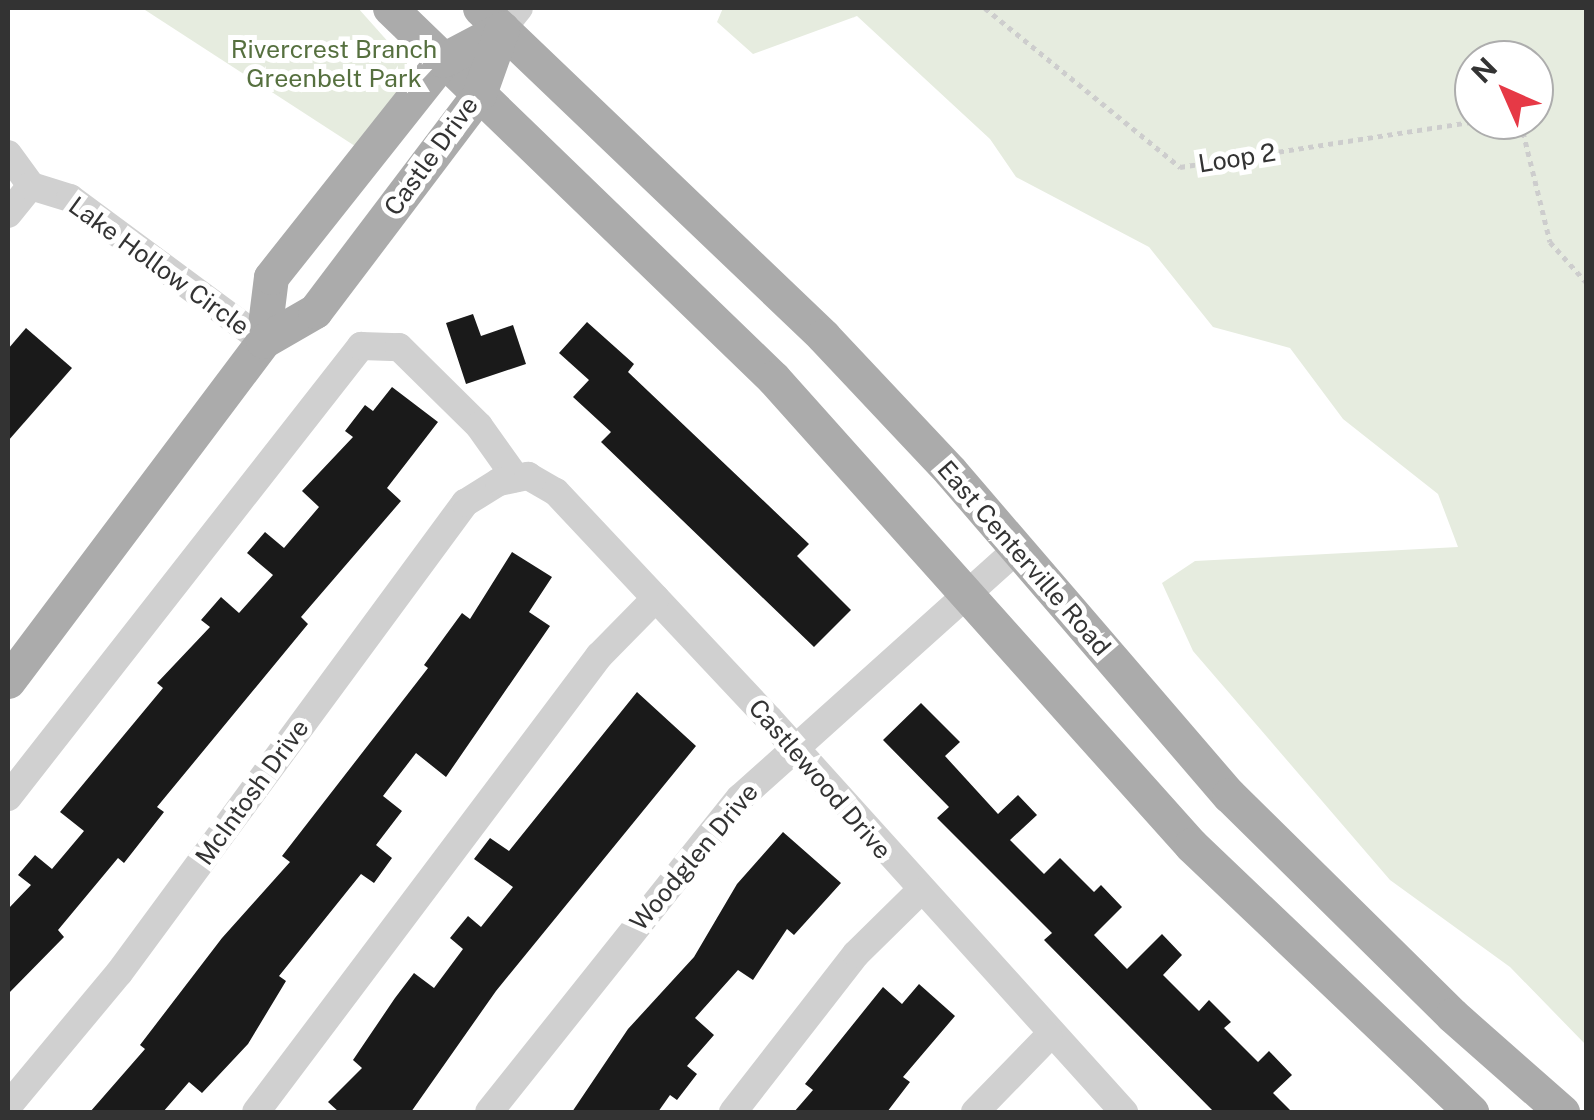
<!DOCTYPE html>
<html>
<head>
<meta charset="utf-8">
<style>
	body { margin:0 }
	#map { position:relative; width:1594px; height:1120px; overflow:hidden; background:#fff; font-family:"Public Sans",sans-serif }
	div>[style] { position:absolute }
	.green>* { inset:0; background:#e6ecdf }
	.building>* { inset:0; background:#1a1a1a }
	.path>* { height:5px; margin-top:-2.5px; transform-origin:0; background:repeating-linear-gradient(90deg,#cdcdcd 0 5px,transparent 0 10px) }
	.minor>* { height:28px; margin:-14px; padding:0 14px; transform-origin:14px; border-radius:14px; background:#d0d0d0 }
	.major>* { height:35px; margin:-17.5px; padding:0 17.5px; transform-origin:17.5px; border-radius:17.5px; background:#ababab }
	span { translate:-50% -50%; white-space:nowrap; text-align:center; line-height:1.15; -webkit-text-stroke:10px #fff; paint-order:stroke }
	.park-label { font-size:25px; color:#56703f }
	.street-label { font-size:25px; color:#333 }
	.frame { position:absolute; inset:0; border:10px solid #333; pointer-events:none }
	.north { position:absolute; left:1454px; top:40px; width:100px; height:100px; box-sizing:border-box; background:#fff; border:2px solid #adadad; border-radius:50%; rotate:315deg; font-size:28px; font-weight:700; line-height:40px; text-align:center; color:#333 }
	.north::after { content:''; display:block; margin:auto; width:35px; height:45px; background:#e63946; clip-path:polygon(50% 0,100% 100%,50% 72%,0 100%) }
</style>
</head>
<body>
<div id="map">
	<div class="green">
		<div style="clip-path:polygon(142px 8px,358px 8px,407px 63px,405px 84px,358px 148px)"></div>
		<div style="clip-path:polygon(evenodd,723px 8px,1586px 8px,1586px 1045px,1510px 967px,1390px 880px,1193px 651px,1162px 583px,1195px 561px,1458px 547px,1438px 494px,1343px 419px,1290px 348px,1213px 327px,1149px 247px,1016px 177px,990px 139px,857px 16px,753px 54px,717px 22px,723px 8px,1474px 60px,1534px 60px,1534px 120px,1474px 120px,1474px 60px)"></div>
	</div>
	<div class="building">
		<div style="clip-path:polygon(473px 314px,481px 336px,513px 325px,526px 364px,466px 384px,446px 323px)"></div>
		<div style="clip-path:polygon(587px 322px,634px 364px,628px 372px,809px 544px,797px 556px,851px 610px,814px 647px,601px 442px,611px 432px,573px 397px,589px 380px,559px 353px)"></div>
		<div style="clip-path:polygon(26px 328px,72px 368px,8px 441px,8px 349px)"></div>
		<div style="clip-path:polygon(392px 387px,438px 422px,387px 488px,401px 501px,301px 617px,308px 624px,157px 807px,164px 812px,124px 863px,118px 858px,58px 930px,64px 937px,8px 994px,8px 909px,31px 885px,18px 875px,35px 855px,52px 869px,84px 831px,60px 812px,163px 688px,157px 683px,210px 627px,201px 620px,221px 597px,239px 613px,273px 575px,247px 553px,265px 532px,284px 548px,319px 507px,302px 491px,353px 437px,345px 431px,365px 405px,373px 411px)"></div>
		<div style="clip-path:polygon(512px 552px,552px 577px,529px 612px,550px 626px,446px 777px,416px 753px,383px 796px,402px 811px,376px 845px,392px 858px,374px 883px,361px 874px,279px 976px,286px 981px,248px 1044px,202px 1093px,189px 1082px,163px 1112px,90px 1112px,145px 1049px,140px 1045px,222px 938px,290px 862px,282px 856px,428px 668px,424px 665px,462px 613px,470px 619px)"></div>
		<div style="clip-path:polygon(637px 692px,696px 746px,496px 991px,411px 1112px,339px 1112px,328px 1102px,362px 1068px,353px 1060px,395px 998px,414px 973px,434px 988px,463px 949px,450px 938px,468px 916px,481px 927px,513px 887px,474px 859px,490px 838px,509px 851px)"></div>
		<div style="clip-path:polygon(921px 703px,960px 742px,945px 756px,998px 814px,1018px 795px,1037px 815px,1010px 840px,1044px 874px,1060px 858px,1094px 892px,1101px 885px,1122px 907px,1094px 935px,1127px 969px,1162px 934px,1182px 955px,1163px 975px,1199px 1011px,1209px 1000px,1231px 1022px,1224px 1028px,1258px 1062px,1269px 1051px,1292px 1075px,1273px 1093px,1292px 1112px,1214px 1112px,1044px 940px,1052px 933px,937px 818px,949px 807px,883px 740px)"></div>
		<div style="clip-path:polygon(783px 832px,841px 883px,794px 935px,787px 929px,753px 980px,738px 970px,695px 1018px,714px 1035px,687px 1066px,697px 1074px,677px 1100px,670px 1095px,658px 1112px,572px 1112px,628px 1029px,694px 957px,737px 884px)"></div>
		<div style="clip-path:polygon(919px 984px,955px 1016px,903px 1077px,910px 1082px,887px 1112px,794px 1112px,813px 1090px,805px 1084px,883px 987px,902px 1004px)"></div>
	</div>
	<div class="path">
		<div style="left:985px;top:8px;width:252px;rotate:39.2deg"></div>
		<div style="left:1180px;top:167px;width:308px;rotate:-8.8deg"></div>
		<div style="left:1494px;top:120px;width:31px;rotate:22deg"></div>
		<div style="left:1523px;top:132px;width:113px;rotate:76.2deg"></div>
		<div style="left:1550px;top:242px;width:54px;rotate:48deg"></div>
	</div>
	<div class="minor">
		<div style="left:502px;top:29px;width:27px;rotate:-51deg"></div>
		<div style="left:8px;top:154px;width:39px;rotate:54deg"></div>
		<div style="left:8px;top:214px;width:36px;rotate:-51deg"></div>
		<div style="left:31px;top:186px;width:41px;rotate:17.1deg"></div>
		<div style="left:70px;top:198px;width:240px;rotate:36.5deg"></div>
		<div style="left:8px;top:797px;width:573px;rotate:-51.95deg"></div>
		<div style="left:361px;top:346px;width:38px;rotate:2deg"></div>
		<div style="left:399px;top:347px;width:112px;rotate:44.6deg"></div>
		<div style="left:479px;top:426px;width:64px;rotate:54.6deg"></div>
		<div style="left:8px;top:1106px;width:173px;rotate:-50.2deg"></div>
		<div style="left:119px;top:973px;width:584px;rotate:-53.64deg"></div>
		<div style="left:465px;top:503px;width:40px;rotate:-32deg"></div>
		<div style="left:499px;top:482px;width:30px;rotate:-12deg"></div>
		<div style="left:528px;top:476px;width:32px;rotate:30deg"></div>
		<div style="left:556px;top:492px;width:311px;rotate:46.8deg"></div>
		<div style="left:769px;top:719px;width:530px;rotate:47.91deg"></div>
		<div style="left:256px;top:1112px;width:571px;rotate:-53.05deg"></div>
		<div style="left:599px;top:656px;width:81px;rotate:-45.5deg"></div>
		<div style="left:489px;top:1112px;width:402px;rotate:-51.4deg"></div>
		<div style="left:740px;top:798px;width:371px;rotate:-41.9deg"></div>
		<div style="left:733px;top:1112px;width:200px;rotate:-52.1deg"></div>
		<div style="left:856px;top:954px;width:88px;rotate:-44.5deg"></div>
		<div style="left:975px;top:1112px;width:106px;rotate:-45.8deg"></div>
	</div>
	<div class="major">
		<div style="left:390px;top:8px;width:533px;rotate:44.01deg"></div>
		<div style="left:773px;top:378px;width:627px;rotate:48.17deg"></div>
		<div style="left:1191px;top:845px;width:387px;rotate:43.6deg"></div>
		<div style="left:480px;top:8px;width:475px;rotate:43.7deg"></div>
		<div style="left:823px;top:336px;width:185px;rotate:46.7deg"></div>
		<div style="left:950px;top:471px;width:428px;rotate:49.3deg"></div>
		<div style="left:1229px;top:795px;width:313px;rotate:44.6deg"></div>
		<div style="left:1452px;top:1015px;width:147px;rotate:41.4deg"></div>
		<div style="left:263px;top:341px;width:64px;rotate:-82.9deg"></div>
		<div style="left:271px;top:277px;width:277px;rotate:-51.6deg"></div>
		<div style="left:443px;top:60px;width:67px;rotate:-27.7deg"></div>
		<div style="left:8px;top:681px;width:425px;rotate:-53.1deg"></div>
		<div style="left:263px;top:341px;width:60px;rotate:-30deg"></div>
		<div style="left:315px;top:311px;width:272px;rotate:-52.9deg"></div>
		<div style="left:479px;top:94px;width:69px;rotate:-70.5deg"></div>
	</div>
	<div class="park-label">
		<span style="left:334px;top:64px">Rivercrest Branch<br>Greenbelt Park</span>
	</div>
	<div class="street-label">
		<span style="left:431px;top:156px;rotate:-54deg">Castle Drive</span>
		<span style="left:1237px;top:158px;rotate:-9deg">Loop 2</span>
		<span style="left:159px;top:266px;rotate:36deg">Lake Hollow Circle</span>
		<span style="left:1024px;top:558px;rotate:49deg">East Centerville Road</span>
		<span style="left:820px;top:779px;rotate:49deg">Castlewood Drive</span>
		<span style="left:252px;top:792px;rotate:-54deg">McIntosh Drive</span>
		<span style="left:694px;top:857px;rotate:-50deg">Woodglen Drive</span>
	</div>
	<div class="frame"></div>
	<div class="north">N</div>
</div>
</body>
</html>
